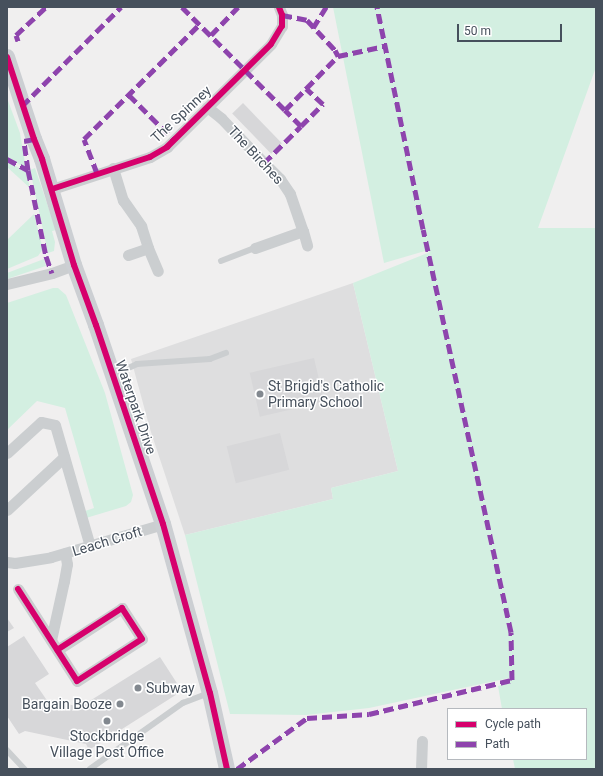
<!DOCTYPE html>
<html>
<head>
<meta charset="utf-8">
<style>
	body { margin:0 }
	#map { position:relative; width:603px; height:776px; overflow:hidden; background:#f0efef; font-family:Roboto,sans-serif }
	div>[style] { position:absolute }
	.education>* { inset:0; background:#dededf }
	.green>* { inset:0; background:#d3efe1 }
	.building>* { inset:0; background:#d7d7d9; transform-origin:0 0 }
	.lane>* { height:5.5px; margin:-2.75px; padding:0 2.75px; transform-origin:2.75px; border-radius:2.75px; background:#cbced0 }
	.street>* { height:11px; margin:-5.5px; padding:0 5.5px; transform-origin:5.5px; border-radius:5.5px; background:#cbced0 }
	.secondary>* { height:16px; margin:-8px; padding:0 8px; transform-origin:8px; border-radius:8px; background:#cccfd3 }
	.quiet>* { height:5px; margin-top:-2.5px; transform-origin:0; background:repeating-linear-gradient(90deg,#8e44ad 0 10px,transparent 0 15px) }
	.cycleway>* { height:6px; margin:-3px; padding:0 3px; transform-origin:3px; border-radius:3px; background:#d6006c }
	.dots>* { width:11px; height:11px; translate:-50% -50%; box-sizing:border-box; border:2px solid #fff; border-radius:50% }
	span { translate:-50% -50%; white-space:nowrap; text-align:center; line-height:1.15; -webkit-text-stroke:3px #fff; paint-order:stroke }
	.street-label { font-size:14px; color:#46505c }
	.poi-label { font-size:14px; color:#46505c }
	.left { translate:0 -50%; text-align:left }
	.right { translate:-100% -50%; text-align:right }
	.frame { position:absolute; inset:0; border:8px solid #46505c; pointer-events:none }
	.legend { position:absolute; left:447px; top:708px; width:140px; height:52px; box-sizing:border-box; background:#fff; border:1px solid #b5b9be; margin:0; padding:5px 7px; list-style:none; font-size:12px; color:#46505c }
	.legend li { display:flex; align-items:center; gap:8px; height:20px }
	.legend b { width:20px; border:1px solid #b5b9be }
	.scale { position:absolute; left:457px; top:24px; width:105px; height:18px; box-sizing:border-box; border:2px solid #46505c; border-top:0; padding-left:5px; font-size:12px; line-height:14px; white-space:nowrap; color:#46505c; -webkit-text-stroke:3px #fff; paint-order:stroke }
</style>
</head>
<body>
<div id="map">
	<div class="education">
		<div style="clip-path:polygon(353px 283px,398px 471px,331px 488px,333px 499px,185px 535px,150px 429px,131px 359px)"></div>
	</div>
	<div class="green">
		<div style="clip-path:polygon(333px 7px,596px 7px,596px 67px,538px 228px,596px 228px,596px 769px,515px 769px,513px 759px,586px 759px,586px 709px,502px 709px,498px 686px,510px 683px,509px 678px,369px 708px,306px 715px,230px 714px,185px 535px,333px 499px,331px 488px,398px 471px,353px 283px,430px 252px,425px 251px,384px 263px)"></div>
		<div style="clip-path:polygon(7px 98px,20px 133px,26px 169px,7px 156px)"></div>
		<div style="clip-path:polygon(7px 162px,26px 171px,30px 188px,7px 167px)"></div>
		<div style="clip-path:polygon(35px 168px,56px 230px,52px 231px,55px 242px,54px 251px,48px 253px,30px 170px)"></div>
		<div style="clip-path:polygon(34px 214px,43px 249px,38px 256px,7px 269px,7px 240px)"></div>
		<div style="clip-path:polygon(44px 259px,46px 266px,7px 279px,7px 273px)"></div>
		<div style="clip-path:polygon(53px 288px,58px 288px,66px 295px,105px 393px,133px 495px,131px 502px,126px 506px,86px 518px,85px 511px,94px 508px,65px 408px,37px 401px,7px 430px,7px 303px)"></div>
	</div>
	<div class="building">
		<div style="left:243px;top:103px;width:56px;height:15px;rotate:46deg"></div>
		<div style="left:314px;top:358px;width:45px;height:66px;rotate:77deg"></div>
		<div style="left:280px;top:433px;width:38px;height:55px;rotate:76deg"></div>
		<div style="clip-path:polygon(7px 618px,14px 628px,7px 632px)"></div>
		<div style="clip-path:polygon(24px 636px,49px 674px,35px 683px,46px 699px,80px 707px,160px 657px,182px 691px,89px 750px,86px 744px,25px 731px,19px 734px,7px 716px,7px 647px)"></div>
	</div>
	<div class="lane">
		<div style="left:221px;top:261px;width:36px;rotate:-21deg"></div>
		<div style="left:115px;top:374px;width:24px;rotate:-24deg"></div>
		<div style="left:137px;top:364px;width:73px;rotate:-3.9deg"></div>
		<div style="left:210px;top:359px;width:17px;rotate:-21deg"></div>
		<div style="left:7px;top:750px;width:26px;rotate:47deg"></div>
		<div style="left:90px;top:769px;width:114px;rotate:-35.4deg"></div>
		<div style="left:183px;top:703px;width:28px;rotate:-21deg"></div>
	</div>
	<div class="street">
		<div style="left:207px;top:107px;width:18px;rotate:38deg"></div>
		<div style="left:221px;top:118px;width:62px;rotate:46.3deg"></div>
		<div style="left:264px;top:163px;width:23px;rotate:45deg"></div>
		<div style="left:280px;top:179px;width:18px;rotate:56deg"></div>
		<div style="left:290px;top:194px;width:39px;rotate:71deg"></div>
		<div style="left:303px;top:231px;width:51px;rotate:160.5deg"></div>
		<div style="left:113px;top:168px;width:34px;rotate:73deg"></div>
		<div style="left:123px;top:200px;width:32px;rotate:55deg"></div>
		<div style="left:141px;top:226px;width:23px;rotate:72deg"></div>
		<div style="left:52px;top:189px;width:103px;rotate:-18.1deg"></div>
		<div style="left:150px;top:157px;width:20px;rotate:-30deg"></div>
		<div style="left:167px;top:147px;width:146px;rotate:-44.7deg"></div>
		<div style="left:271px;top:44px;width:21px;rotate:-59deg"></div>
		<div style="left:282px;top:26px;width:11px;rotate:-90deg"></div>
		<div style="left:282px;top:15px;width:9px;rotate:-111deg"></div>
		<div style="left:303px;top:231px;width:15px;rotate:74deg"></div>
		<div style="left:128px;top:255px;width:21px;rotate:-19deg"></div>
		<div style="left:148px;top:248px;width:25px;rotate:67deg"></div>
		<div style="left:7px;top:284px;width:46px;rotate:-13.7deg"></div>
		<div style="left:52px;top:273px;width:23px;rotate:-20deg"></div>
		<div style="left:7px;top:453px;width:46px;rotate:-42.4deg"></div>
		<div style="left:41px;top:422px;width:14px;rotate:12deg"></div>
		<div style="left:55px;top:425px;width:126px;rotate:73.9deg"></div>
		<div style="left:7px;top:510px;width:78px;rotate:-42.9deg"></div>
		<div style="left:7px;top:562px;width:8px;rotate:7deg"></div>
		<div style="left:15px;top:563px;width:36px;rotate:-9deg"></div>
		<div style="left:51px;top:557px;width:117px;rotate:-16.4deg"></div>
		<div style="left:18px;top:589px;width:109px;rotate:57.3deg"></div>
		<div style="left:77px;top:681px;width:77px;rotate:-32.9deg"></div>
		<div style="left:142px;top:639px;width:37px;rotate:-123deg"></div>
		<div style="left:122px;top:608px;width:77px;rotate:147.1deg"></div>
		<div style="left:51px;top:640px;width:60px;rotate:-77.6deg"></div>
		<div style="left:64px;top:581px;width:17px;rotate:-80deg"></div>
		<div style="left:67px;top:564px;width:11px;rotate:-100deg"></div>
		<div style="left:421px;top:769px;width:28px;rotate:-88deg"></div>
	</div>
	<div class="secondary">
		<div style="left:7px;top:57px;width:86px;rotate:71.8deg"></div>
		<div style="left:34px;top:139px;width:22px;rotate:68deg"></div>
		<div style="left:42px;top:159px;width:111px;rotate:73.2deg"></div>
		<div style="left:74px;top:265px;width:64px;rotate:69.9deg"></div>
		<div style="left:96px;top:325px;width:210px;rotate:71.4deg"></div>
		<div style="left:163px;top:524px;width:175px;rotate:74.5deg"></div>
		<div style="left:210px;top:693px;width:78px;rotate:77.4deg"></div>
	</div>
	<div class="quiet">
		<div style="left:182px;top:7px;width:146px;rotate:45deg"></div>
		<div style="left:282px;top:15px;width:25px;rotate:11deg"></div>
		<div style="left:307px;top:20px;width:41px;rotate:47deg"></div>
		<div style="left:335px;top:50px;width:7px;rotate:63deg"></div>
		<div style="left:313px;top:28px;width:25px;rotate:-58deg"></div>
		<div style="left:211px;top:35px;width:39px;rotate:-46deg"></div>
		<div style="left:18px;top:41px;width:6px;rotate:-108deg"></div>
		<div style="left:16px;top:35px;width:41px;rotate:-43deg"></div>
		<div style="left:129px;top:95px;width:64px;rotate:45deg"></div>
		<div style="left:22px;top:106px;width:140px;rotate:-45deg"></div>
		<div style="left:301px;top:126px;width:31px;rotate:-45deg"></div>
		<div style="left:323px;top:104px;width:23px;rotate:-137deg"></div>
		<div style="left:7px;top:159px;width:24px;rotate:28deg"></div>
		<div style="left:28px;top:170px;width:29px;rotate:-98deg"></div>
		<div style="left:24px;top:141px;width:10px;rotate:-11deg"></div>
		<div style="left:264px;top:163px;width:52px;rotate:-45deg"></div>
		<div style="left:301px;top:126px;width:23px;rotate:-135deg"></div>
		<div style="left:285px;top:110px;width:76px;rotate:-45.5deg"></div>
		<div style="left:338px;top:56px;width:48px;rotate:-12deg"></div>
		<div style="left:28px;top:170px;width:88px;rotate:78.2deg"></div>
		<div style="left:46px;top:256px;width:18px;rotate:71deg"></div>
		<div style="left:97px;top:173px;width:36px;rotate:-111deg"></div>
		<div style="left:84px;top:139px;width:163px;rotate:-44.8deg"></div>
		<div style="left:237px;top:769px;width:87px;rotate:-36.1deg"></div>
		<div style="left:307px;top:718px;width:62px;rotate:-3.7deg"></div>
		<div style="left:369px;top:714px;width:147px;rotate:-13.4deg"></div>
		<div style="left:512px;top:680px;width:48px;rotate:-91.2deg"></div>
		<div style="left:511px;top:632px;width:412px;rotate:-102.3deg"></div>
		<div style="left:423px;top:229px;width:227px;rotate:-101.7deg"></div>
	</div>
	<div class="cycleway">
		<div style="left:7px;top:57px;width:86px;rotate:71.8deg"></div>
		<div style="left:34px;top:139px;width:22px;rotate:68deg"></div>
		<div style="left:42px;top:159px;width:111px;rotate:73.2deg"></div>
		<div style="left:74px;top:265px;width:64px;rotate:69.9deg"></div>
		<div style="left:96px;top:325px;width:210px;rotate:71.4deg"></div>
		<div style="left:163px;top:524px;width:175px;rotate:74.5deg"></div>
		<div style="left:210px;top:693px;width:78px;rotate:77.4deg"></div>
		<div style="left:52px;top:189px;width:103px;rotate:-18.1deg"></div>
		<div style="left:150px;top:157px;width:20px;rotate:-30deg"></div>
		<div style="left:167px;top:147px;width:146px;rotate:-44.7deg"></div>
		<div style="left:271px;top:44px;width:21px;rotate:-59deg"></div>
		<div style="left:282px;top:26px;width:11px;rotate:-90deg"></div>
		<div style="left:282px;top:15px;width:9px;rotate:-111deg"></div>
		<div style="left:18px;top:589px;width:109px;rotate:57.3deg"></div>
		<div style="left:77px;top:681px;width:77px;rotate:-32.9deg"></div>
		<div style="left:142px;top:639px;width:37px;rotate:-123deg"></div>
		<div style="left:122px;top:608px;width:77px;rotate:147.1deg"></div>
	</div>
	<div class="dots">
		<div style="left:260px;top:394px;background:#82888f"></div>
		<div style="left:138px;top:688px;background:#82888f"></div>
		<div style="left:120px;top:704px;background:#82888f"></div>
		<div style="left:107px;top:721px;background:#82888f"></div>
	</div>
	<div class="street-label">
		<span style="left:181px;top:114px;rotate:-43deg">The Spinney</span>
		<span style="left:256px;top:155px;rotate:47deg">The Birches</span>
		<span style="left:136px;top:407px;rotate:71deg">Waterpark Drive</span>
		<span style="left:107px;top:541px;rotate:-17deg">Leach Croft</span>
	</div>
	<div class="poi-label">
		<span class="left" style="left:268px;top:394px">St Brigid's Catholic<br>Primary School</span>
		<span class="left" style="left:146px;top:688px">Subway</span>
		<span class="right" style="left:112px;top:704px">Bargain Booze</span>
		<span style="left:107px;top:744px">Stockbridge<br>Village Post Office</span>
	</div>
	<div class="frame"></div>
	<ul class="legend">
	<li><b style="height:5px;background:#d6006c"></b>Cycle path</li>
	<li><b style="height:5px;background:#8e44ad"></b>Path</li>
	</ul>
	<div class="scale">50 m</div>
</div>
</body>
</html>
